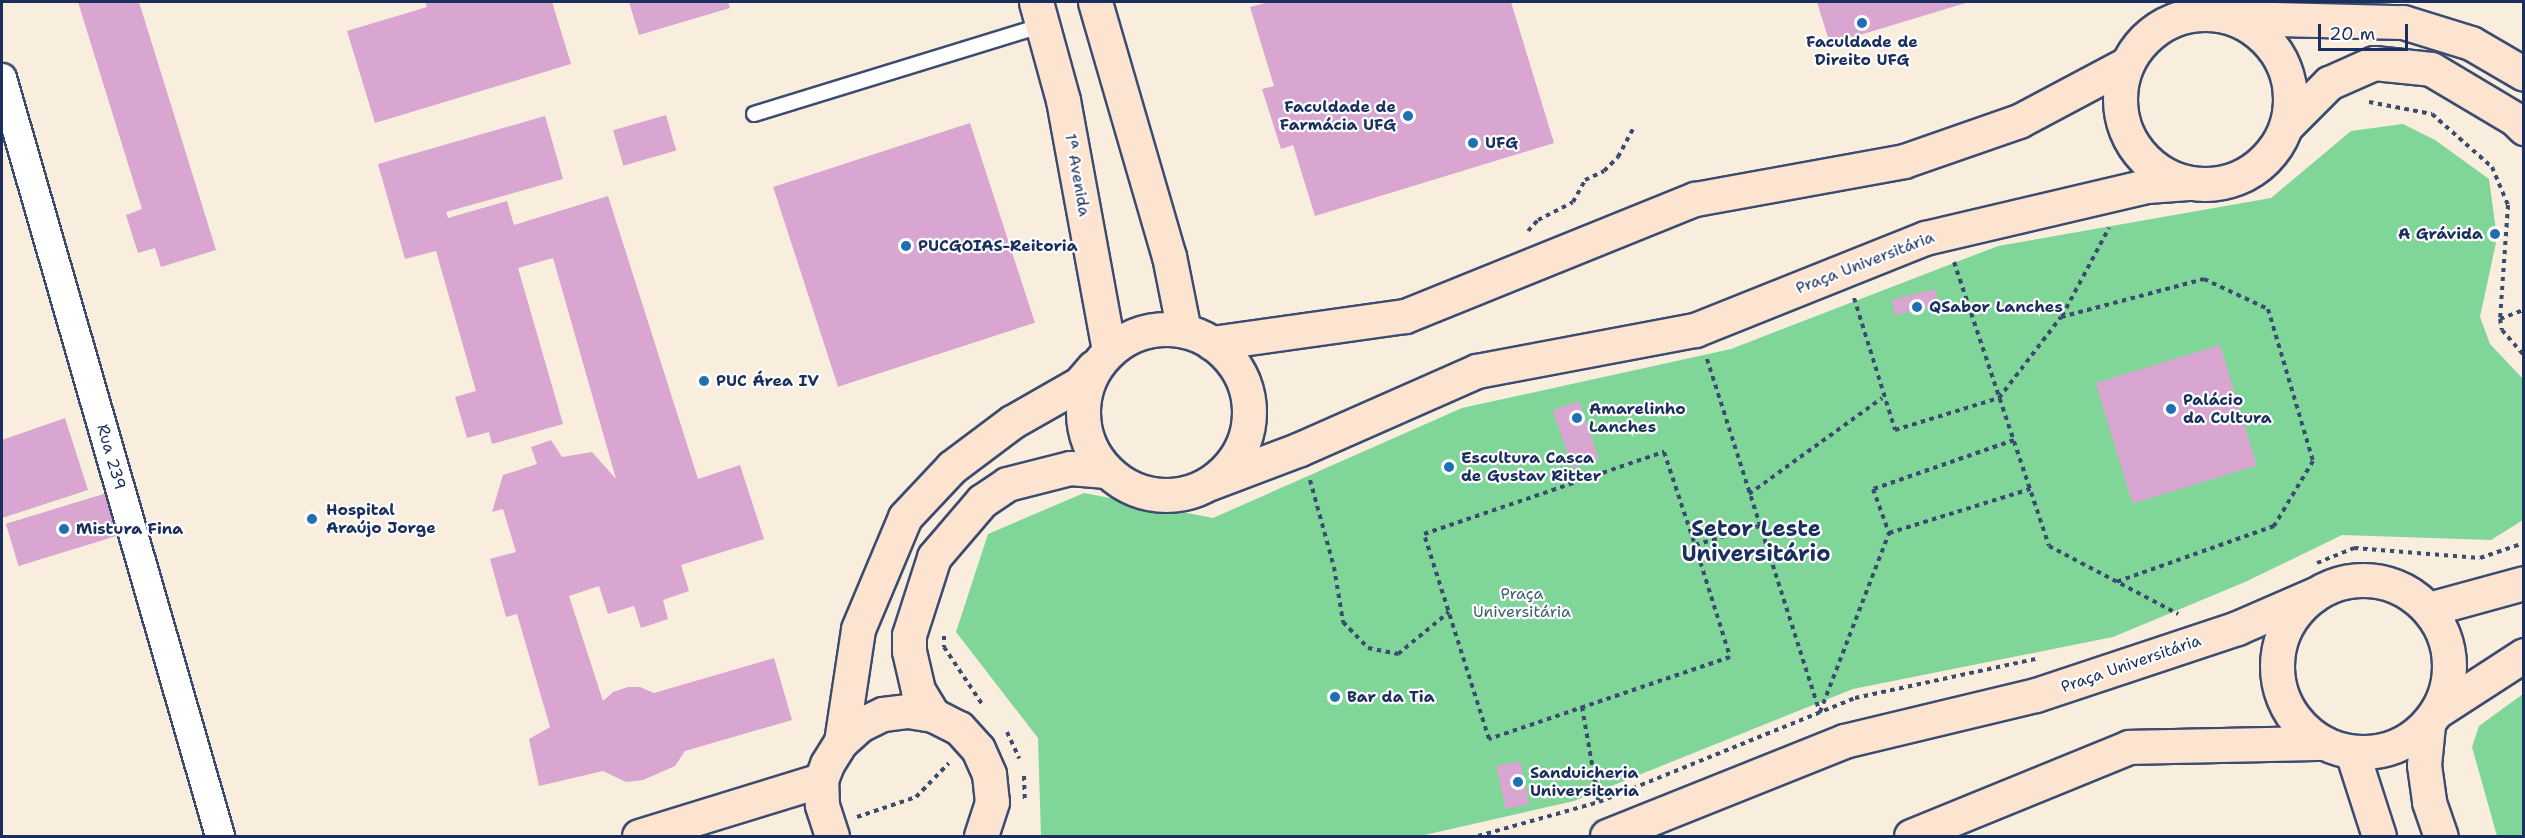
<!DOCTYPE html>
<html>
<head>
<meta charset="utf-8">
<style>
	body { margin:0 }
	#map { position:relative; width:2525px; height:838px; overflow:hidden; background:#f9eddd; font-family:"Shantell Sans",sans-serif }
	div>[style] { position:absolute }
	.green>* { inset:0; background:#80d598 }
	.building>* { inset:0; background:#d9a6d2; transform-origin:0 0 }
	.path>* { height:4px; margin-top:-2px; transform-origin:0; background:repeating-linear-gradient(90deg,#3c4c71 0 4.5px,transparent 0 9px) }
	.roads { filter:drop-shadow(2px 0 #3c4c71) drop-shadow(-2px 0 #3c4c71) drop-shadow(0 2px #3c4c71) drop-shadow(0 -2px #3c4c71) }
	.service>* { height:14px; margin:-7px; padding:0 7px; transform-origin:7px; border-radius:7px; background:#fff }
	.minor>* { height:28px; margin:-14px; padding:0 14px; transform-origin:14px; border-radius:14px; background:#fff }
	.secondary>* { height:33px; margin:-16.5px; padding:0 16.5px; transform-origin:16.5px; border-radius:16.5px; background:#fde4d0 }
	.secondary>.ring { margin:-16.5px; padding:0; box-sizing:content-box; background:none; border:33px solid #fde4d0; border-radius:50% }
	.dots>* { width:16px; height:16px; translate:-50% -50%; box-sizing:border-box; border:3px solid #fff; border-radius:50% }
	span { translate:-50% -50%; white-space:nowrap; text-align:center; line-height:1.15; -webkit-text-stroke:4.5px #fff; paint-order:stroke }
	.poi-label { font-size:16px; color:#1b2f5e; font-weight:700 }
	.right { translate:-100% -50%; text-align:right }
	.left { translate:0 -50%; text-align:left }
	.street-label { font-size:16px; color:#1b2f5e }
	.park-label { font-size:16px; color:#39616f }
	.district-label { font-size:22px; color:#1b2f5e; font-weight:700 }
	.frame { position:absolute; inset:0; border:3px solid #1b2f5e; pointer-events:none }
	.scale { position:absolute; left:2318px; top:24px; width:90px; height:27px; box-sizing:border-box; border:3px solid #1b2f5e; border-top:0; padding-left:8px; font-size:18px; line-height:21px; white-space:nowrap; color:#1b2f5e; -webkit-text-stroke:4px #fff; paint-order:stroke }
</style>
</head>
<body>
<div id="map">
	<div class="green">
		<div style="clip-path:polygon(2403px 124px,2435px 140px,2489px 179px,2497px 238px,2480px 317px,2490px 344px,2524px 380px,2523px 520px,2491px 540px,2342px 535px,2245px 582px,2113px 637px,1853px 689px,1574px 801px,1420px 836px,1041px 836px,1038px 738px,956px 632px,988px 534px,1084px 493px,1213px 518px,1462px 408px,1731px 349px,1998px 246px,2271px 198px,2351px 131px)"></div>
		<div style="clip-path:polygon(2523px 694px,2523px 836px,2497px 836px,2472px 747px,2479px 726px)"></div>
	</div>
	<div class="building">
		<div style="clip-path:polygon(78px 2px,139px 2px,216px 250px,161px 267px,155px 248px,138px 253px,126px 215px,142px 209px)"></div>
		<div style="clip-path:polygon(425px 2px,552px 2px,571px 64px,375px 123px,347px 31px,427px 7px)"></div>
		<div style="clip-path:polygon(629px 2px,728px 2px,730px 8px,639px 35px)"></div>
		<div style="clip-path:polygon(1269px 2px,1511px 2px,1554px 143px,1315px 216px,1293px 145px,1281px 149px,1262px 89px,1274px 86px,1250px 7px)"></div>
		<div style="clip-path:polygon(1817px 2px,1969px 2px,1830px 44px)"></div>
		<div style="left:666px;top:115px;width:37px;height:55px;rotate:74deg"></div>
		<div style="clip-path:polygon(545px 116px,563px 179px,446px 212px,448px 218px,507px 201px,514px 225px,608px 196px,698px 479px,740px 465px,764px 539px,681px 565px,689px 591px,663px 600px,668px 619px,641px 628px,634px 606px,608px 614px,599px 586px,569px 596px,603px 701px,613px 692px,628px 687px,640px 687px,654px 693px,774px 658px,792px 720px,685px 751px,675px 766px,643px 780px,626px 782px,603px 771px,539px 786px,529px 739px,550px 727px,517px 614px,506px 617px,490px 559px,516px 552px,503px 509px,492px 512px,503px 475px,537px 464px,531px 447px,551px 440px,562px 457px,592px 452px,616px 479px,553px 258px,518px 268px,563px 424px,492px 444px,489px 432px,467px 438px,455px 397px,476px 391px,436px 251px,405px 259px,378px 164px)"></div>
		<div style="left:970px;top:123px;width:210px;height:207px;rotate:72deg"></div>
		<div style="left:1935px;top:289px;width:16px;height:45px;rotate:76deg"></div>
		<div style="left:2220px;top:345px;width:126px;height:130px;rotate:73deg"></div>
		<div style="left:1579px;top:401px;width:61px;height:28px;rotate:71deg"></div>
		<div style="clip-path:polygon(65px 418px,88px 490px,2px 518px,2px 440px)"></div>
		<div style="left:110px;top:492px;width:44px;height:109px;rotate:73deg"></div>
		<div style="left:1520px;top:761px;width:44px;height:24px;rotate:78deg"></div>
	</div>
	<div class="path">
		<div style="left:2369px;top:102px;width:64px;rotate:10.8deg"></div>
		<div style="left:2432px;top:114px;width:80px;rotate:41.5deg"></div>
		<div style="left:2492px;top:167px;width:41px;rotate:67.2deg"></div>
		<div style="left:2508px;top:205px;width:114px;rotate:94deg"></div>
		<div style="left:2500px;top:319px;width:11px;rotate:80deg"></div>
		<div style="left:2502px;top:330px;width:33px;rotate:49deg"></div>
		<div style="left:2217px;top:194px;width:41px;rotate:-9.9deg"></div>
		<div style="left:2257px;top:187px;width:39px;rotate:-48deg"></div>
		<div style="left:1528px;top:231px;width:15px;rotate:-48deg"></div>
		<div style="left:1538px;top:220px;width:39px;rotate:-27deg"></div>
		<div style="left:1573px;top:202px;width:25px;rotate:-61deg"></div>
		<div style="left:1585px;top:180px;width:21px;rotate:-25deg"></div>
		<div style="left:1604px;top:171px;width:20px;rotate:-45deg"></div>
		<div style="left:1618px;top:157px;width:34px;rotate:-62deg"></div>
		<div style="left:1954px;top:262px;width:299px;rotate:71.5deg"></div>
		<div style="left:2049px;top:546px;width:146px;rotate:27.8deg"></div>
		<div style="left:1854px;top:298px;width:138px;rotate:72.7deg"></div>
		<div style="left:1895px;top:430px;width:109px;rotate:-17.1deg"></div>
		<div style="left:1999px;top:398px;width:102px;rotate:-52.6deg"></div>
		<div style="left:2061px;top:317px;width:148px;rotate:-14.9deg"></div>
		<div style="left:2204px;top:279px;width:71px;rotate:25.1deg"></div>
		<div style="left:2268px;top:309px;width:159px;rotate:73.5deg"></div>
		<div style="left:2313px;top:461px;width:76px;rotate:121deg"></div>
		<div style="left:2274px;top:526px;width:168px;rotate:160.5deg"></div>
		<div style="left:2062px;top:316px;width:100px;rotate:-61.9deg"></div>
		<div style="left:2500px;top:319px;width:26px;rotate:-21deg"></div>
		<div style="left:1707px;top:359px;width:372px;rotate:72.3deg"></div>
		<div style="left:2014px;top:440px;width:149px;rotate:160.8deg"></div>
		<div style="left:1873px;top:489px;width:47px;rotate:70deg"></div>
		<div style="left:1889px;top:533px;width:148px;rotate:-17.3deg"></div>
		<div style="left:1310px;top:480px;width:90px;rotate:74.6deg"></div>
		<div style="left:1334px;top:567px;width:56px;rotate:80.7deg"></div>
		<div style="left:1343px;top:622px;width:36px;rotate:46deg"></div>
		<div style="left:1368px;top:648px;width:31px;rotate:11deg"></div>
		<div style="left:1398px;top:654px;width:66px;rotate:-39.5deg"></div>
		<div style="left:1128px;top:491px;width:38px;rotate:17deg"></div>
		<div style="left:1164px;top:502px;width:24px;rotate:7deg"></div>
		<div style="left:1749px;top:494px;width:164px;rotate:-35.8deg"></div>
		<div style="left:1695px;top:545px;width:117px;rotate:72.6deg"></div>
		<div style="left:1730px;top:657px;width:255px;rotate:161.2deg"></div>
		<div style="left:1489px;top:739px;width:215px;rotate:-107.6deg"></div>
		<div style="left:1424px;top:534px;width:254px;rotate:-18.9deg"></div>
		<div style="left:1664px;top:452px;width:98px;rotate:71.6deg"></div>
		<div style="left:1695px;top:545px;width:67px;rotate:-16.5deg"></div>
		<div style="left:2317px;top:563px;width:40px;rotate:-22deg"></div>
		<div style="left:2354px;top:548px;width:126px;rotate:4.5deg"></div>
		<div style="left:2480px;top:558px;width:46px;rotate:-18.8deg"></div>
		<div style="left:944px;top:636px;width:11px;rotate:90deg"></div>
		<div style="left:944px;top:647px;width:69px;rotate:56.3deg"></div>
		<div style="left:1582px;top:707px;width:98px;rotate:80.1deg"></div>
		<div style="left:1820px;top:712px;width:192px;rotate:-68.9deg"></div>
		<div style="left:1007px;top:732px;width:29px;rotate:65deg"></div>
		<div style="left:1024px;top:776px;width:25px;rotate:88deg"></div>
		<div style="left:857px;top:817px;width:62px;rotate:-18.7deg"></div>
		<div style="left:916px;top:797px;width:47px;rotate:-45.9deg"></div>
		<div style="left:1478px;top:836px;width:126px;rotate:-15.7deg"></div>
		<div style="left:1599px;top:802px;width:276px;rotate:-22.1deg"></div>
		<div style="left:1855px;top:698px;width:185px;rotate:-12.2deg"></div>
	</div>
	<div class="roads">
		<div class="service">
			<div style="left:754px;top:114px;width:302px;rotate:-17.1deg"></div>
		</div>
		<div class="minor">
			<div style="left:2px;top:78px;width:789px;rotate:73.95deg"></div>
		</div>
		<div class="secondary">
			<div style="left:1036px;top:2px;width:102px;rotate:74.6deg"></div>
			<div style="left:1063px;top:100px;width:255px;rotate:79.6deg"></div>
			<div style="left:1095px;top:2px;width:265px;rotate:73.8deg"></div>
			<div style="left:1169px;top:256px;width:76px;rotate:78.7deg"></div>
			<div class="ring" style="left:2120px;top:14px;width:137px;height:137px"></div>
			<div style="left:2234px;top:18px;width:169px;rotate:1.4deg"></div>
			<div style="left:2403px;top:22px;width:71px;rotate:17.2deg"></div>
			<div style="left:2471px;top:43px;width:61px;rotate:30.3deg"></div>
			<div style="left:2286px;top:126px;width:61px;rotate:-45deg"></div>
			<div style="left:2329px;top:83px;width:49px;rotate:-24deg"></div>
			<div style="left:2374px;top:63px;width:57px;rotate:6deg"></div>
			<div style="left:2431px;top:69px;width:98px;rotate:30.8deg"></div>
			<div style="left:2515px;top:119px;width:13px;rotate:45deg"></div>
			<div class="ring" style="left:1083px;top:329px;width:133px;height:133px"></div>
			<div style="left:1212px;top:343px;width:195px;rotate:-8deg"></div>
			<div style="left:1405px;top:316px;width:313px;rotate:-22deg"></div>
			<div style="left:1695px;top:199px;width:212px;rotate:-10.3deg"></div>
			<div style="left:1904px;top:161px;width:122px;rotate:-19.2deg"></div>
			<div style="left:2019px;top:121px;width:121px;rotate:-28deg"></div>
			<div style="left:1210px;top:483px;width:96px;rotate:-20.7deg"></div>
			<div style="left:1300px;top:449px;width:193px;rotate:-23.8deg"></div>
			<div style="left:1477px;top:371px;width:222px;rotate:-10.7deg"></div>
			<div style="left:1695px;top:330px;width:248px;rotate:-21.8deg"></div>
			<div style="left:1925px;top:238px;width:228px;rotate:-13.2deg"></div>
			<div style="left:2147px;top:186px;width:41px;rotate:-4.2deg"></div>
			<div class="ring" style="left:2277px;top:580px;width:139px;height:139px"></div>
			<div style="left:2429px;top:609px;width:98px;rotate:-15.3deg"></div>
			<div style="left:2436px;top:712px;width:105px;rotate:-32.9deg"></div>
			<div style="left:933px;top:715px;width:29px;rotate:-121deg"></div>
			<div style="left:918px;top:690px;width:40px;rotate:-103deg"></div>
			<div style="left:909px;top:651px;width:16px;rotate:-90deg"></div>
			<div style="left:909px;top:635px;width:82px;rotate:-72.2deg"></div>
			<div style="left:934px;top:557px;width:74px;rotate:-49.4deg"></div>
			<div style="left:982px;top:501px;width:30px;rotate:-34deg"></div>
			<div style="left:1007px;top:484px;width:65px;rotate:-14.3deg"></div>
			<div style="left:1070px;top:468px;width:36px;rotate:5deg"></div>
			<div style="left:2428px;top:725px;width:40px;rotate:95.7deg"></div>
			<div style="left:2424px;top:765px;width:37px;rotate:82deg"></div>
			<div style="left:2429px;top:802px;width:36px;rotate:71deg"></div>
			<div style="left:841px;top:742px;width:114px;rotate:-81.4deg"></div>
			<div style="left:858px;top:629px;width:121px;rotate:-67.2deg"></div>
			<div style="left:905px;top:517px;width:69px;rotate:-46.8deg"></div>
			<div style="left:952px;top:467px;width:75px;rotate:-36.9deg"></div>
			<div style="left:1012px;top:422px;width:77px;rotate:-29.6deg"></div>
			<div style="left:1079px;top:384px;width:23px;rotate:-49deg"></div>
			<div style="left:2352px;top:752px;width:88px;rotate:72.2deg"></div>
			<div style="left:639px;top:836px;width:190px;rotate:-17.1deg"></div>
			<div style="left:832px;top:836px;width:33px;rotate:-108deg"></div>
			<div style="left:822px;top:805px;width:25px;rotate:-92deg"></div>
			<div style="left:821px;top:780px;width:17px;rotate:-69deg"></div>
			<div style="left:827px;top:764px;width:26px;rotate:-58deg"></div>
			<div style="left:841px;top:742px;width:25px;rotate:-42deg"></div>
			<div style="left:860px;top:725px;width:25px;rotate:-26deg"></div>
			<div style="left:883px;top:714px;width:25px;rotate:-7deg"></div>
			<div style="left:908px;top:711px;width:25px;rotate:9deg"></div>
			<div style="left:933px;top:715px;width:29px;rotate:27deg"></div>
			<div style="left:959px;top:728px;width:28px;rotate:48deg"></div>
			<div style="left:978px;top:749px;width:27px;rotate:66deg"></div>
			<div style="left:989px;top:774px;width:28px;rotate:84deg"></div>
			<div style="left:992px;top:802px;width:36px;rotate:108deg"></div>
			<div style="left:1607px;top:836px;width:255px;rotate:-21.8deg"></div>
			<div style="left:1844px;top:741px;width:197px;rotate:-13.5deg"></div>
			<div style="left:2036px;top:695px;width:212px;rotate:-18.4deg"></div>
			<div style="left:2237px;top:628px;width:83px;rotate:-23.5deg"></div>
			<div style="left:1911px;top:836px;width:235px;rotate:-22.2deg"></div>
			<div style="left:2129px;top:747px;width:194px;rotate:-1.2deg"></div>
		</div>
	</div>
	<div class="dots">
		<div style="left:1862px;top:23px;background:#1f6fb2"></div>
		<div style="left:1408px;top:116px;background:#1f6fb2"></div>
		<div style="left:1473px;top:143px;background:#1f6fb2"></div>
		<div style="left:2495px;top:234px;background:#1f6fb2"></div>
		<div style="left:906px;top:246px;background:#1f6fb2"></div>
		<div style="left:1917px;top:307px;background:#1f6fb2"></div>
		<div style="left:704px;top:381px;background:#1f6fb2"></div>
		<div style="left:2171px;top:409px;background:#1f6fb2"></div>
		<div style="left:1577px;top:418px;background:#1f6fb2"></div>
		<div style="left:1449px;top:467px;background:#1f6fb2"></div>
		<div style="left:312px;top:519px;background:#1f6fb2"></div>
		<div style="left:64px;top:529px;background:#1f6fb2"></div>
		<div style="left:1335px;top:697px;background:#1f6fb2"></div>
		<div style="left:1518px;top:782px;background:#1f6fb2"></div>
	</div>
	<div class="poi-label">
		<span style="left:1862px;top:51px">Faculdade de<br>Direito UFG</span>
		<span class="right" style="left:1396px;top:116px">Faculdade de<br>Farmácia UFG</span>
		<span class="left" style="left:1485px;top:143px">UFG</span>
		<span class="right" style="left:2483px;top:234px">A Grávida</span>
		<span class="left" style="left:918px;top:246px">PUCGOIAS-Reitoria</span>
		<span class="left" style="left:1929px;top:307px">QSabor Lanches</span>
		<span class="left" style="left:716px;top:381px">PUC Área IV</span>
		<span class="left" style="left:2183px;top:409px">Palácio<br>da Cultura</span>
		<span class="left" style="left:1589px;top:418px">Amarelinho<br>Lanches</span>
		<span class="left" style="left:1461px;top:467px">Escultura Casca<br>de Gustav Ritter</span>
		<span class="left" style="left:326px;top:519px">Hospital<br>Araújo Jorge</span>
		<span class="left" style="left:76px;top:529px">Mistura Fina</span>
		<span class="left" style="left:1347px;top:697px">Bar da Tia</span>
		<span class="left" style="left:1530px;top:782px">Sanduicheria<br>Universitaria</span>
	</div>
	<div class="street-label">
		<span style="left:1077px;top:175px;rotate:80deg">1ª Avenida</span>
		<span style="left:1865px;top:263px;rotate:-21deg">Praça Universitária</span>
		<span style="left:111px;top:457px;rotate:74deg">Rua 239</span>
		<span style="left:2131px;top:664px;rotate:-19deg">Praça Universitária</span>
	</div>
	<div class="park-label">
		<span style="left:1522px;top:603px">Praça<br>Universitária</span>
	</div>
	<div class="district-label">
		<span style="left:1756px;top:541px">Setor Leste<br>Universitário</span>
	</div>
	<div class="frame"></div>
	<div class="scale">20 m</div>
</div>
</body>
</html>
